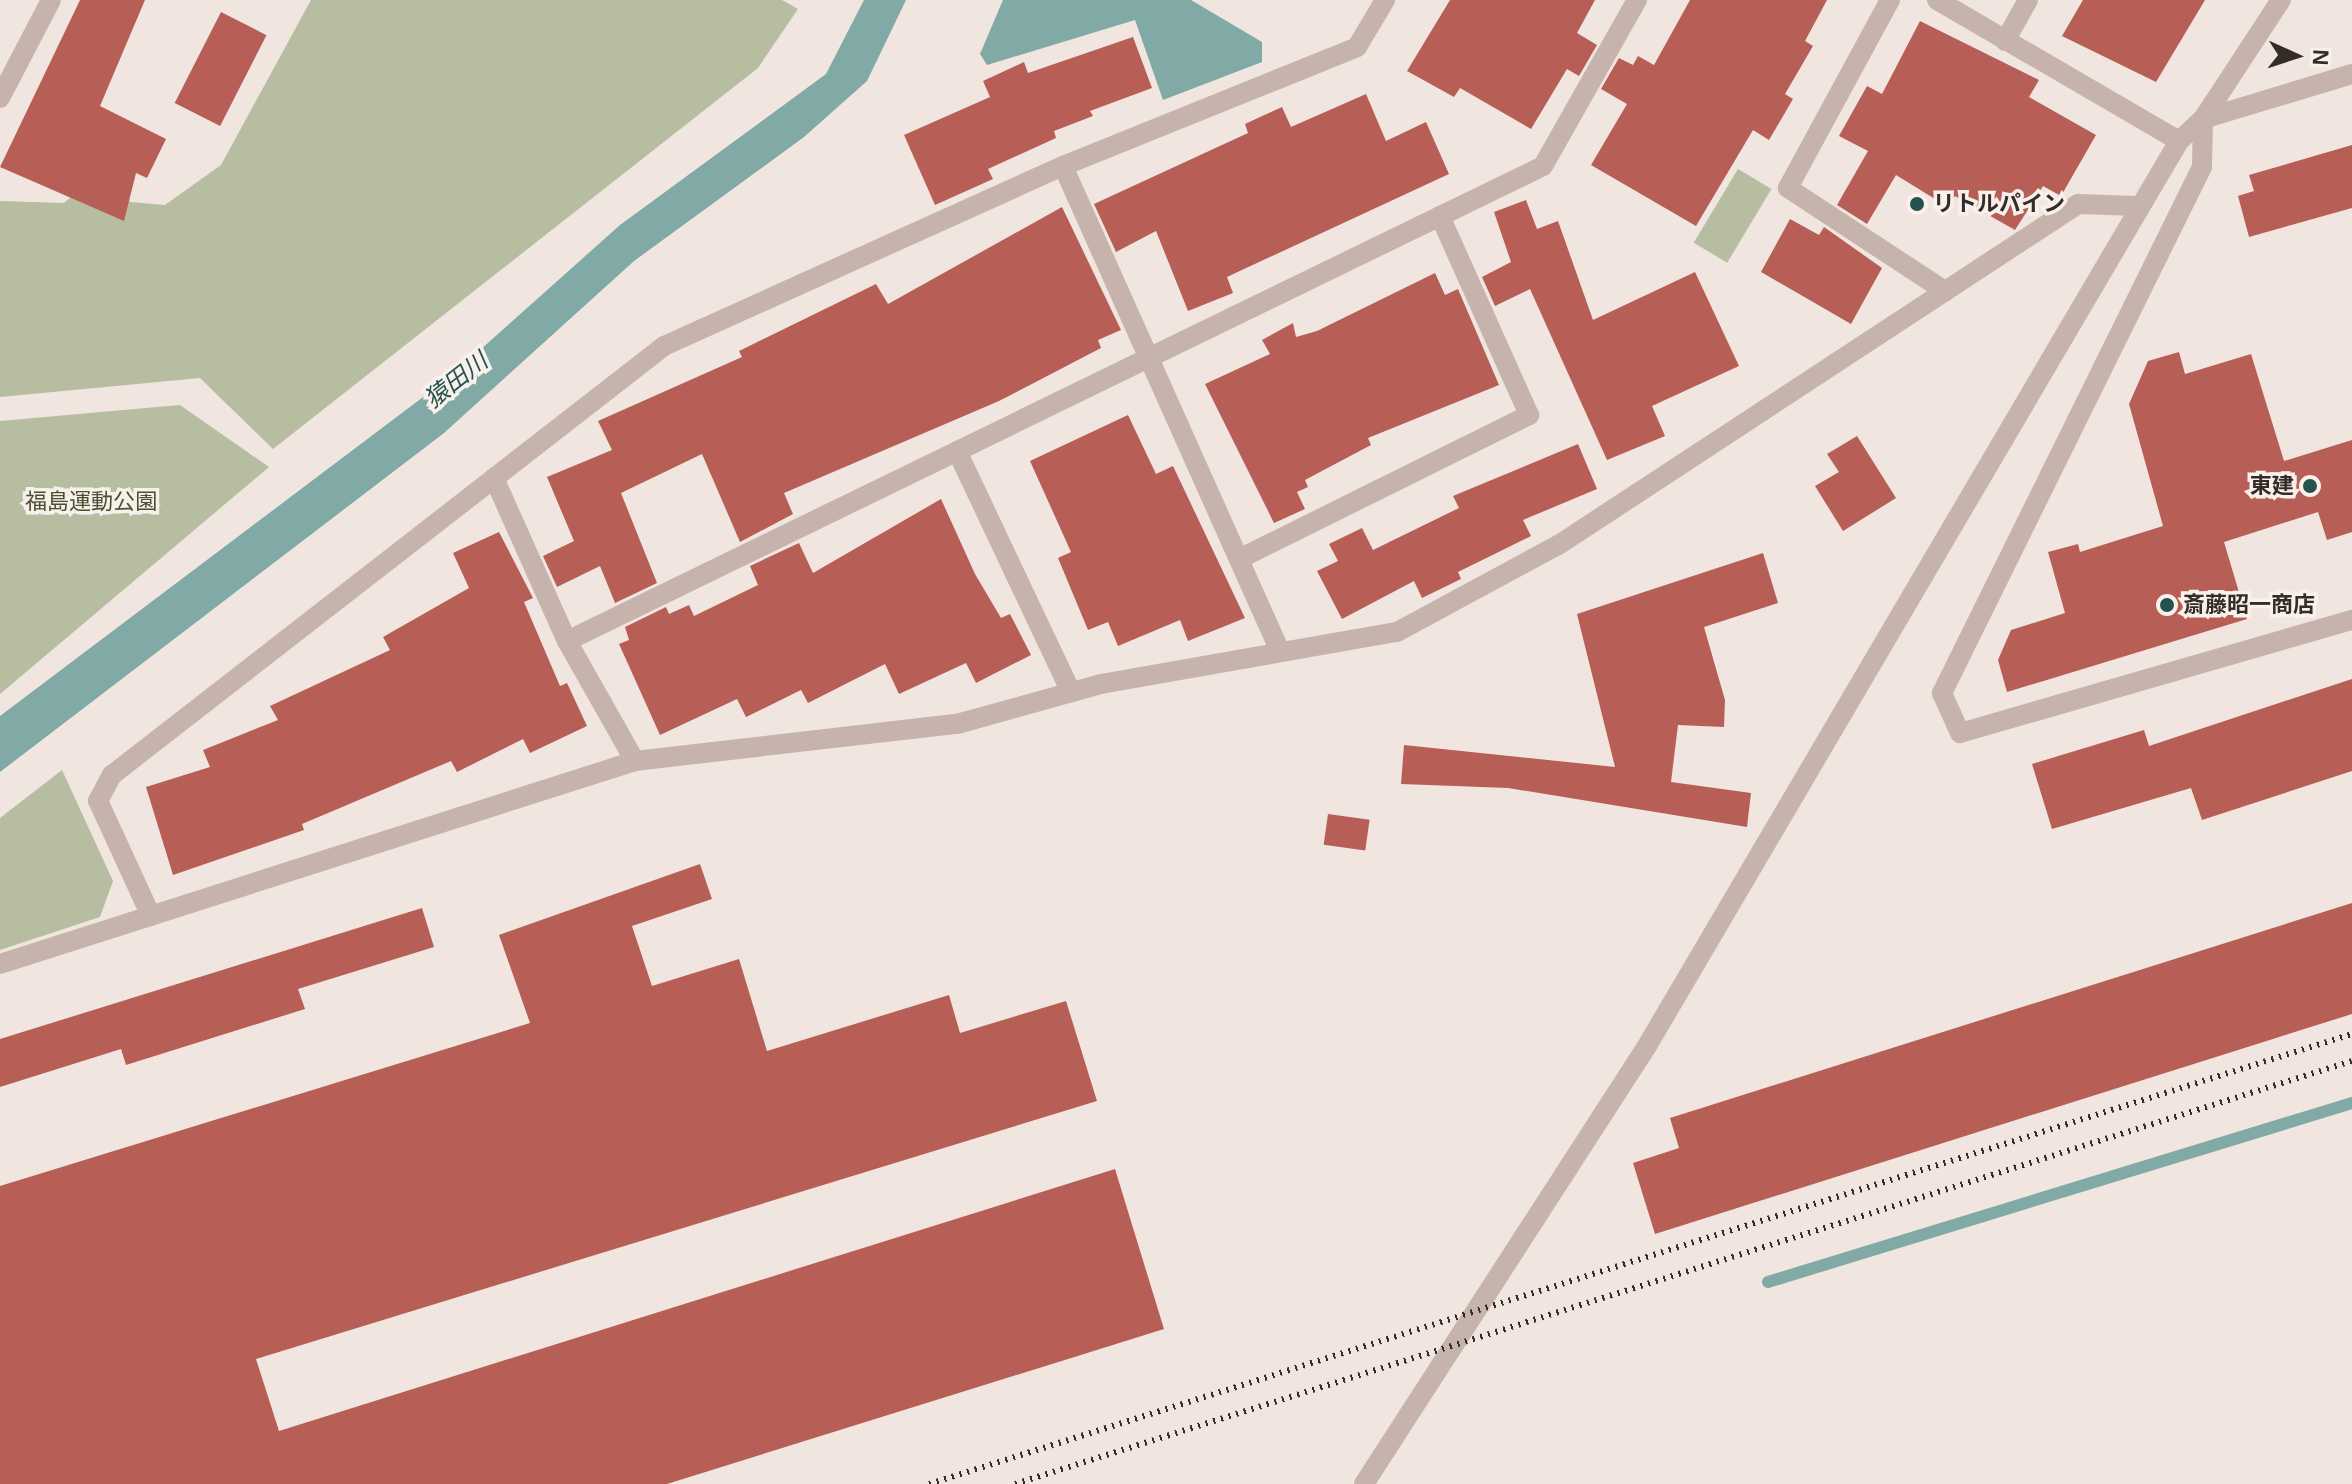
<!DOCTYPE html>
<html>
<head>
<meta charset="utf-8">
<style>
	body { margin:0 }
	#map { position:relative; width:2352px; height:1484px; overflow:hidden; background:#f0e5df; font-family:Arial,"Noto Sans JP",sans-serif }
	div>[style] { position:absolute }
	.green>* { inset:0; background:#b7bda1; transform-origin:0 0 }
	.water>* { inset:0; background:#81a9a5 }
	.stream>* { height:12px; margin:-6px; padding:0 6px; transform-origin:6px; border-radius:6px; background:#81a9a5 }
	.building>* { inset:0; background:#b75f56; transform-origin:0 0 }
	.minor>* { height:20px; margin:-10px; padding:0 10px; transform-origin:10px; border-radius:10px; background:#c6b4ac }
	.tertiary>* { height:20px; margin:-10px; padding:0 10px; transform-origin:10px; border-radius:10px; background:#c6b4ac }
	.rail>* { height:6px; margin-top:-3px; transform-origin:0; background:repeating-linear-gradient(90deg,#352c2a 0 2px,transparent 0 8px) }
	.dots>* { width:22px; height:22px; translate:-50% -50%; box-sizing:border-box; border:4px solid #f8f0eb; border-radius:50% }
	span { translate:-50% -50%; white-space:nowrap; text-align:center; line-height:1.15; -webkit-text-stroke:7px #f8f0eb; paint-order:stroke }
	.poi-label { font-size:22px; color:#352c2a; font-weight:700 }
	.left { translate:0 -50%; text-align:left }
	.right { translate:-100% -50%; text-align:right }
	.park-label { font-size:22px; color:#4a5131 }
	.water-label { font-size:24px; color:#25524e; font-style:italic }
	.north { position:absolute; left:2256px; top:16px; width:80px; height:80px; -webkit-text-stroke:6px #f8f0eb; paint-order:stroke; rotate:93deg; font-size:22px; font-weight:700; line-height:32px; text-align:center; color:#352c2a }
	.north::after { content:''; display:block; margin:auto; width:28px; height:36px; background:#352c2a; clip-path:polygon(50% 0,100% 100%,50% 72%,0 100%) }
</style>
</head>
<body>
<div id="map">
	<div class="green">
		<div style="clip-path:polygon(311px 0,782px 0,798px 9px,758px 68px,273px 449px,200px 378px,0 397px,0 201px,64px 203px,87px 183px,131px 202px,165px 205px,221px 165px)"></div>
		<div style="left:1738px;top:169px;width:39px;height:86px;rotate:31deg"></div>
		<div style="clip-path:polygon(180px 405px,269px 467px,0 694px,0 421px)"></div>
		<div style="clip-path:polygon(62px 770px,113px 881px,100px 917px,0 950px,0 818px)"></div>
	</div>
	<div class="water">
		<div style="clip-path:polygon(864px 0,906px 0,867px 81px,804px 137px,634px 261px,444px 433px,0 772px,0 716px,451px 376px,620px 225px,826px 74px)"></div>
		<div style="clip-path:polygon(1003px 0,1191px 0,1262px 42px,1262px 62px,1163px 100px,1135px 20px,987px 65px,980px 54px)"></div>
	</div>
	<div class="stream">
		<div style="left:1768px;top:1282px;width:611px;rotate:-17.04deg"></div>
	</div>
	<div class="building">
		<div style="clip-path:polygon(80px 0,145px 0,100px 106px,166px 139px,147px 178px,136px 173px,124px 221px,0 167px)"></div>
		<div style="clip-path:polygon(1450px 0,1595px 0,1577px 33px,1597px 45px,1579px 76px,1567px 69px,1531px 129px,1460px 88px,1454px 97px,1407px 71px)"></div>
		<div style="clip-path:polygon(1690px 0,1827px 0,1805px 41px,1813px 46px,1785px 94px,1793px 99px,1769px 140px,1753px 130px,1696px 226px,1591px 165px,1627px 104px,1601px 89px,1619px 58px,1633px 65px,1638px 56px,1654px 65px)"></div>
		<div style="clip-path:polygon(2083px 0,2205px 0,2156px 82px,2062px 36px)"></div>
		<div style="left:221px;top:12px;width:51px;height:102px;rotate:27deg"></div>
		<div style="clip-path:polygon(1920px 21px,2039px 80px,2029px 97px,2096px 135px,2061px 196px,2043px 186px,2015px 230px,1955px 196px,1948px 207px,1896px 175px,1867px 224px,1837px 205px,1868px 151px,1839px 136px,1867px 86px,1882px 94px)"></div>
		<div style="clip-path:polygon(1133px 37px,1152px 88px,1090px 111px,1093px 116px,1054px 131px,1056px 138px,988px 169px,993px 179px,935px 205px,904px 135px,990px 97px,983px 81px,1024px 62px,1028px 73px)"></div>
		<div style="clip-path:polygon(1366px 94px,1386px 141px,1426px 122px,1449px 174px,1227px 277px,1233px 293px,1188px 311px,1156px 231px,1116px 252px,1094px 204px,1248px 133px,1245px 124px,1282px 107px,1291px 127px)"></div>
		<div style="clip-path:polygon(2352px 145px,2352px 208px,2249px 237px,2238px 196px,2254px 191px,2249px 175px)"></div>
		<div style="clip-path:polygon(1526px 200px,1537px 229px,1558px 221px,1593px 320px,1695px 272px,1739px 366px,1652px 406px,1665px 436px,1607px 460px,1530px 289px,1495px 306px,1482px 277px,1511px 262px,1494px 212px)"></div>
		<div style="clip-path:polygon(1062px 207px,1121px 330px,1098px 340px,1101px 348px,999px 401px,784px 493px,793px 514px,740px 542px,702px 454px,621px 493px,657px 583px,615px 603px,600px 566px,557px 587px,543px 556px,574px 541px,547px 477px,612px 450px,598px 421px,742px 357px,739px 351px,876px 284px,888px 304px)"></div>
		<div style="clip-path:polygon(1790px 219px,1819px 235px,1824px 227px,1882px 268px,1851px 324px,1761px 272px)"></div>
		<div style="clip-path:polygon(1435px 273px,1445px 295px,1458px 289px,1499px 385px,1368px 438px,1371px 445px,1305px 480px,1308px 487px,1297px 492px,1305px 509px,1274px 523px,1205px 384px,1270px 354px,1262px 340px,1293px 323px,1296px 337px,1317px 331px)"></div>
		<div style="clip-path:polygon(2179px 352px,2185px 374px,2251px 354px,2284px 461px,2352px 440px,2352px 532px,2327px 540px,2318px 512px,2224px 542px,2247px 619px,2007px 692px,1998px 660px,2011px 630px,2065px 613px,2048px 552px,2078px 544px,2080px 552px,2163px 526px,2129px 404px,2148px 361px)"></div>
		<div style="clip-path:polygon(1128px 415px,1156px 474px,1173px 466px,1245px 618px,1188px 641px,1180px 620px,1118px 646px,1108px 622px,1088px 630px,1058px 558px,1071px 552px,1030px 461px)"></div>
		<div style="clip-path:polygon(1857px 436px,1896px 498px,1843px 531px,1815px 486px,1839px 472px,1827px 454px)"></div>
		<div style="clip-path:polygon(1578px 444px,1597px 489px,1523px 520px,1531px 536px,1458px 572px,1461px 579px,1422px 598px,1414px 581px,1342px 619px,1317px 571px,1338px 561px,1329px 544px,1362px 528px,1373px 550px,1459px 508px,1453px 496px)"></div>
		<div style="clip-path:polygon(941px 499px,975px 574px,1001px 618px,1010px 614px,1031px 655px,976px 683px,966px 663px,899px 694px,885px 664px,808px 703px,801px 690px,746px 717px,737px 699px,660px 735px,619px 644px,629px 640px,625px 627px,666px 607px,669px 614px,689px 605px,694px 616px,758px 585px,750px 566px,799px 543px,813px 573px)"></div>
		<div style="clip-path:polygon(499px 532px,533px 598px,524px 602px,560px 686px,567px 683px,587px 726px,530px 753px,523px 739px,457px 772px,451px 761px,302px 824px,304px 830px,173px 875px,146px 787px,210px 767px,203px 750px,278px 720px,270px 706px,390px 650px,383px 637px,469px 588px,453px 553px)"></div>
		<div style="clip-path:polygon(1763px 553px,1778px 603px,1704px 627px,1725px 700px,1724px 727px,1678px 725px,1671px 782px,1751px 793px,1747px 827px,1508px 788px,1401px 784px,1404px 745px,1615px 767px,1577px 614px)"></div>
		<div style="clip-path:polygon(2352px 679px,2352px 771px,2202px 820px,2191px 788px,2052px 829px,2032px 764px,2144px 730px,2149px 746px)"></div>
		<div style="left:1328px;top:814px;width:42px;height:31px;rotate:8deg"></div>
		<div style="clip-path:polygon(700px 864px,712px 899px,632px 926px,652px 986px,739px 959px,767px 1051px,949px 995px,960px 1033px,1066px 1001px,1097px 1101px,256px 1359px,279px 1431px,1115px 1169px,1164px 1329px,667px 1484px,0 1484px,0 1186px,530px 1023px,499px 935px)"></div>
		<div style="clip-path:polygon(2352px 903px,2352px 1014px,1655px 1234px,1633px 1163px,1679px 1148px,1670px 1118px)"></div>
		<div style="clip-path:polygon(422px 908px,434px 947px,298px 989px,305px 1009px,126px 1065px,121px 1049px,0 1087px,0 1039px)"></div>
	</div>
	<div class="minor">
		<div style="left:1890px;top:0;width:214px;rotate:118.5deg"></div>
		<div style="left:1788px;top:188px;width:188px;rotate:33.3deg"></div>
		<div style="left:1937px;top:0;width:280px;rotate:30.2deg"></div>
		<div style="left:2179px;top:141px;width:33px;rotate:-43deg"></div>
		<div style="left:2203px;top:119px;width:156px;rotate:-16.8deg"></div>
		<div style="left:2005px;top:41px;width:47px;rotate:-60.7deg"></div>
		<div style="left:0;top:98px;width:110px;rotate:-62.5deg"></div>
		<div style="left:2203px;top:119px;width:48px;rotate:91.2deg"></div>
		<div style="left:2202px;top:167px;width:587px;rotate:116.3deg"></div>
		<div style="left:1942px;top:693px;width:44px;rotate:65.8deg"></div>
		<div style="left:1960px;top:733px;width:408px;rotate:-16.1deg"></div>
		<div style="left:1063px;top:166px;width:529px;rotate:65.91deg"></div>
		<div style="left:957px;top:451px;width:267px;rotate:64.7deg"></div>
		<div style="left:494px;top:478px;width:179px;rotate:65.9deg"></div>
		<div style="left:567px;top:641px;width:138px;rotate:60.5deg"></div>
		<div style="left:1239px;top:559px;width:324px;rotate:-26.4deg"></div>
		<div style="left:1529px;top:415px;width:218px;rotate:-114.1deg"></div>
		<div style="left:567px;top:641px;width:1085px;rotate:-25.95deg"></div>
		<div style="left:1543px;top:166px;width:191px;rotate:-60.5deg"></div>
		<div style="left:151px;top:916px;width:127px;rotate:-114.7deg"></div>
		<div style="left:98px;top:801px;width:30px;rotate:-62deg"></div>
		<div style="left:112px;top:775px;width:699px;rotate:-37.85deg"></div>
		<div style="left:664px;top:346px;width:438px;rotate:-24.3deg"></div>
		<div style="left:1063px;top:166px;width:317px;rotate:-22deg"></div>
		<div style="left:1357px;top:47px;width:55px;rotate:-59.2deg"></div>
		<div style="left:0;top:964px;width:667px;rotate:-17.73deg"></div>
		<div style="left:635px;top:761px;width:324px;rotate:-6.6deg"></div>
		<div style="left:957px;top:724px;width:149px;rotate:-15.5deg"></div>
		<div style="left:1101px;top:684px;width:301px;rotate:-10deg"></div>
		<div style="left:1397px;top:632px;width:185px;rotate:-28.4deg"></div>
		<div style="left:1560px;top:544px;width:620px;rotate:-33.28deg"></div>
		<div style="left:2078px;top:204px;width:59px;rotate:1.9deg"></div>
	</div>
	<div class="tertiary">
		<div style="left:2203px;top:119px;width:142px;rotate:-56.8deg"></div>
		<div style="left:1364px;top:1484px;width:521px;rotate:-57.13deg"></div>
		<div style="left:1647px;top:1046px;width:1050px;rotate:-59.55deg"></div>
	</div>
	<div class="rail">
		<div style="left:929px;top:1484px;width:1492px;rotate:-17.55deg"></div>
		<div style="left:1015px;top:1484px;width:1402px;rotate:-17.56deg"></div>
	</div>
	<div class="dots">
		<div style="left:1917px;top:204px;background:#25524e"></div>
		<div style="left:2310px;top:486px;background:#25524e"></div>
		<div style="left:2167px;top:605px;background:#25524e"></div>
	</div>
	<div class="poi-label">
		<span class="left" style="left:1933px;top:204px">リトルパイン</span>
		<span class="right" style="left:2294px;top:486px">東建</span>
		<span class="left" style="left:2183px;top:605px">斎藤昭一商店</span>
	</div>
	<div class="park-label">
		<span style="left:91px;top:502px">福島運動公園</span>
	</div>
	<div class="water-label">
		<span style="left:456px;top:380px;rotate:-38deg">猿田川</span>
	</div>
	<div class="north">N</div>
</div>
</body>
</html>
